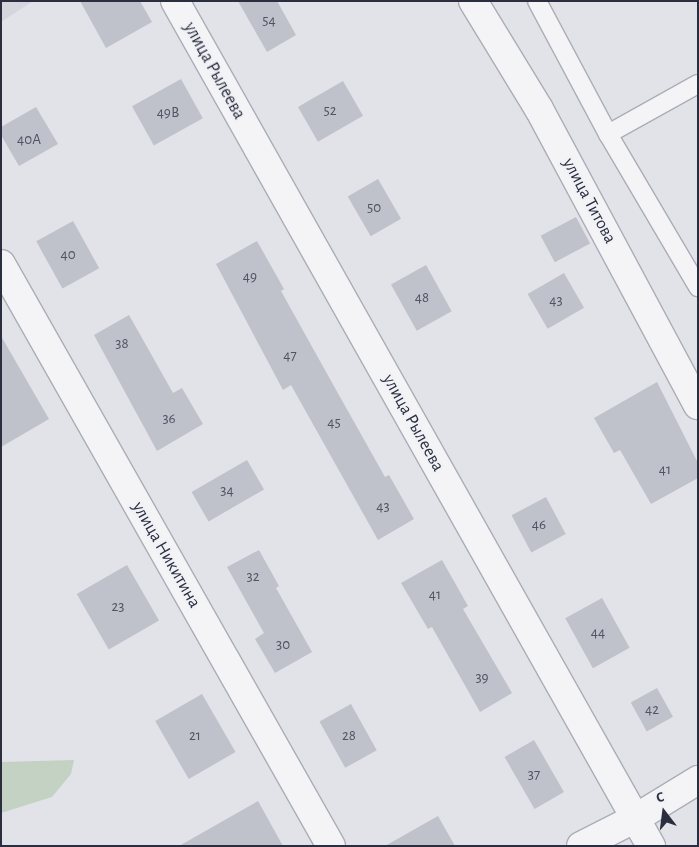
<!DOCTYPE html>
<html>
<head>
<meta charset="utf-8">
<style>
	body { margin:0 }
	#map { position:relative; width:699px; height:847px; overflow:hidden; background:#e2e3e9; font-family:"Alegreya Sans",sans-serif }
	div>[style] { position:absolute }
	.built>* { inset:0; background:#d4d5dd }
	.green>* { inset:0; background:#c4d2c4 }
	.building>* { inset:0; background:#bfc1cb; transform-origin:0 0 }
	.roads { filter:drop-shadow(1px 0 #abadb6) drop-shadow(-1px 0 #abadb6) drop-shadow(0 1px #abadb6) drop-shadow(0 -1px #abadb6) }
	.lane>* { height:18px; margin:-9px; padding:0 9px; transform-origin:9px; border-radius:9px; background:#f4f4f7 }
	.street>* { height:28px; margin:-14px; padding:0 14px; transform-origin:14px; border-radius:14px; background:#f4f4f7 }
	span { translate:-50% -50%; white-space:nowrap; text-align:center; line-height:1.15; -webkit-text-stroke:5px #f1f2f6; paint-order:stroke }
	.number-label { font-size:15px; color:#505362 }
	.number-label span { -webkit-text-stroke-width:0 }
	.street-label { font-size:18px; color:#2b2e3f }
	.frame { position:absolute; inset:0; border:2px solid #2b2e3f; pointer-events:none }
	.north { position:absolute; left:639px; top:787px; width:50px; height:50px; -webkit-text-stroke:4px #f1f2f6; paint-order:stroke; rotate:345deg; font-size:14px; font-weight:700; line-height:20px; text-align:center; color:#2b2e3f }
	.north::after { content:''; display:block; margin:auto; width:18px; height:22px; background:#2b2e3f; clip-path:polygon(50% 0,100% 100%,50% 72%,0 100%) }
</style>
</head>
<body>
<div id="map">
	<div class="built">
		<div style="clip-path:polygon(1px 1px,33px 1px,1px 22px)"></div>
	</div>
	<div class="green">
		<div style="clip-path:polygon(74px 760px,71px 774px,52px 797px,1px 813px,1px 762px)"></div>
	</div>
	<div class="building">
		<div style="clip-path:polygon(80px 1px,140px 1px,152px 22px,106px 48px)"></div>
		<div style="clip-path:polygon(238px 1px,277px 1px,296px 35px,267px 52px)"></div>
		<div style="left:181px;top:79px;width:45px;height:56px;rotate:61deg"></div>
		<div style="left:343px;top:81px;width:40px;height:52px;rotate:60deg"></div>
		<div style="clip-path:polygon(36px 107px,58px 144px,19px 166px,1px 135px,1px 127px)"></div>
		<div style="left:378px;top:179px;width:46px;height:35px;rotate:60deg"></div>
		<div style="left:576px;top:217px;width:30px;height:40px;rotate:62deg"></div>
		<div style="left:73px;top:221px;width:54px;height:42px;rotate:61deg"></div>
		<div style="clip-path:polygon(257px 241px,284px 289px,281px 291px,335px 388px,385px 477px,389px 475px,414px 519px,378px 540px,291px 385px,283px 390px,216px 264px)"></div>
		<div style="left:426px;top:265px;width:53px;height:40px;rotate:61deg"></div>
		<div style="left:564px;top:273px;width:40px;height:42px;rotate:60deg"></div>
		<div style="clip-path:polygon(129px 315px,173px 393px,182px 388px,203px 424px,157px 451px,94px 335px)"></div>
		<div style="clip-path:polygon(1px 336px,49px 419px,1px 447px)"></div>
		<div style="clip-path:polygon(657px 382px,698px 463px,698px 478px,651px 504px,620px 450px,614px 453px,594px 418px)"></div>
		<div style="left:247px;top:460px;width:34px;height:64px;rotate:60deg"></div>
		<div style="left:546px;top:497px;width:42px;height:39px;rotate:62deg"></div>
		<div style="clip-path:polygon(259px 550px,279px 586px,276px 588px,312px 652px,275px 673px,255px 639px,264px 633px,227px 567px)"></div>
		<div style="clip-path:polygon(442px 560px,468px 606px,463px 609px,512px 693px,480px 712px,432px 627px,428px 629px,401px 583px)"></div>
		<div style="left:127px;top:565px;width:64px;height:58px;rotate:60deg"></div>
		<div style="left:602px;top:598px;width:57px;height:42px;rotate:61deg"></div>
		<div style="left:657px;top:688px;width:33px;height:30px;rotate:61deg"></div>
		<div style="left:202px;top:694px;width:67px;height:54px;rotate:60deg"></div>
		<div style="left:351px;top:704px;width:53px;height:36px;rotate:61deg"></div>
		<div style="left:534px;top:740px;width:60px;height:34px;rotate:60deg"></div>
		<div style="clip-path:polygon(258px 801px,283px 846px,179px 846px)"></div>
		<div style="clip-path:polygon(438px 816px,455px 846px,385px 846px)"></div>
	</div>
	<div class="roads">
		<div class="lane">
			<div style="left:537px;top:1px;width:151px;rotate:61.9deg"></div>
			<div style="left:608px;top:134px;width:178px;rotate:59.5deg"></div>
			<div style="left:608px;top:134px;width:103px;rotate:-29.1deg"></div>
		</div>
		<div class="street">
			<div style="left:175px;top:1px;width:970px;rotate:60.61deg"></div>
			<div style="left:473px;top:1px;width:127px;rotate:58.6deg"></div>
			<div style="left:539px;top:109px;width:336px;rotate:61.8deg"></div>
			<div style="left:1px;top:264px;width:669px;rotate:60.45deg"></div>
			<div style="left:581px;top:846px;width:62px;rotate:-27deg"></div>
			<div style="left:636px;top:818px;width:73px;rotate:-31.5deg"></div>
		</div>
	</div>
	<div class="number-label">
		<span style="left:269px;top:21px">54</span>
		<span style="left:330px;top:111px">52</span>
		<span style="left:168px;top:113px">49В</span>
		<span style="left:29px;top:140px">40А</span>
		<span style="left:374px;top:208px">50</span>
		<span style="left:68px;top:255px">40</span>
		<span style="left:250px;top:277px">49</span>
		<span style="left:422px;top:298px">48</span>
		<span style="left:556px;top:301px">43</span>
		<span style="left:122px;top:344px">38</span>
		<span style="left:290px;top:356px">47</span>
		<span style="left:169px;top:419px">36</span>
		<span style="left:334px;top:423px">45</span>
		<span style="left:665px;top:470px">41</span>
		<span style="left:227px;top:491px">34</span>
		<span style="left:383px;top:507px">43</span>
		<span style="left:539px;top:525px">46</span>
		<span style="left:253px;top:577px">32</span>
		<span style="left:435px;top:595px">41</span>
		<span style="left:118px;top:607px">23</span>
		<span style="left:598px;top:633px">44</span>
		<span style="left:283px;top:645px">30</span>
		<span style="left:482px;top:678px">39</span>
		<span style="left:652px;top:710px">42</span>
		<span style="left:195px;top:736px">21</span>
		<span style="left:349px;top:736px">28</span>
		<span style="left:534px;top:775px">37</span>
	</div>
	<div class="street-label">
		<span style="left:214px;top:71px;rotate:61deg">улица Рылеева</span>
		<span style="left:589px;top:201px;rotate:62deg">улица Титова</span>
		<span style="left:413px;top:423px;rotate:61deg">улица Рылеева</span>
		<span style="left:166px;top:555px;rotate:60deg">улица Никитина</span>
	</div>
	<div class="frame"></div>
	<div class="north">С</div>
</div>
</body>
</html>
